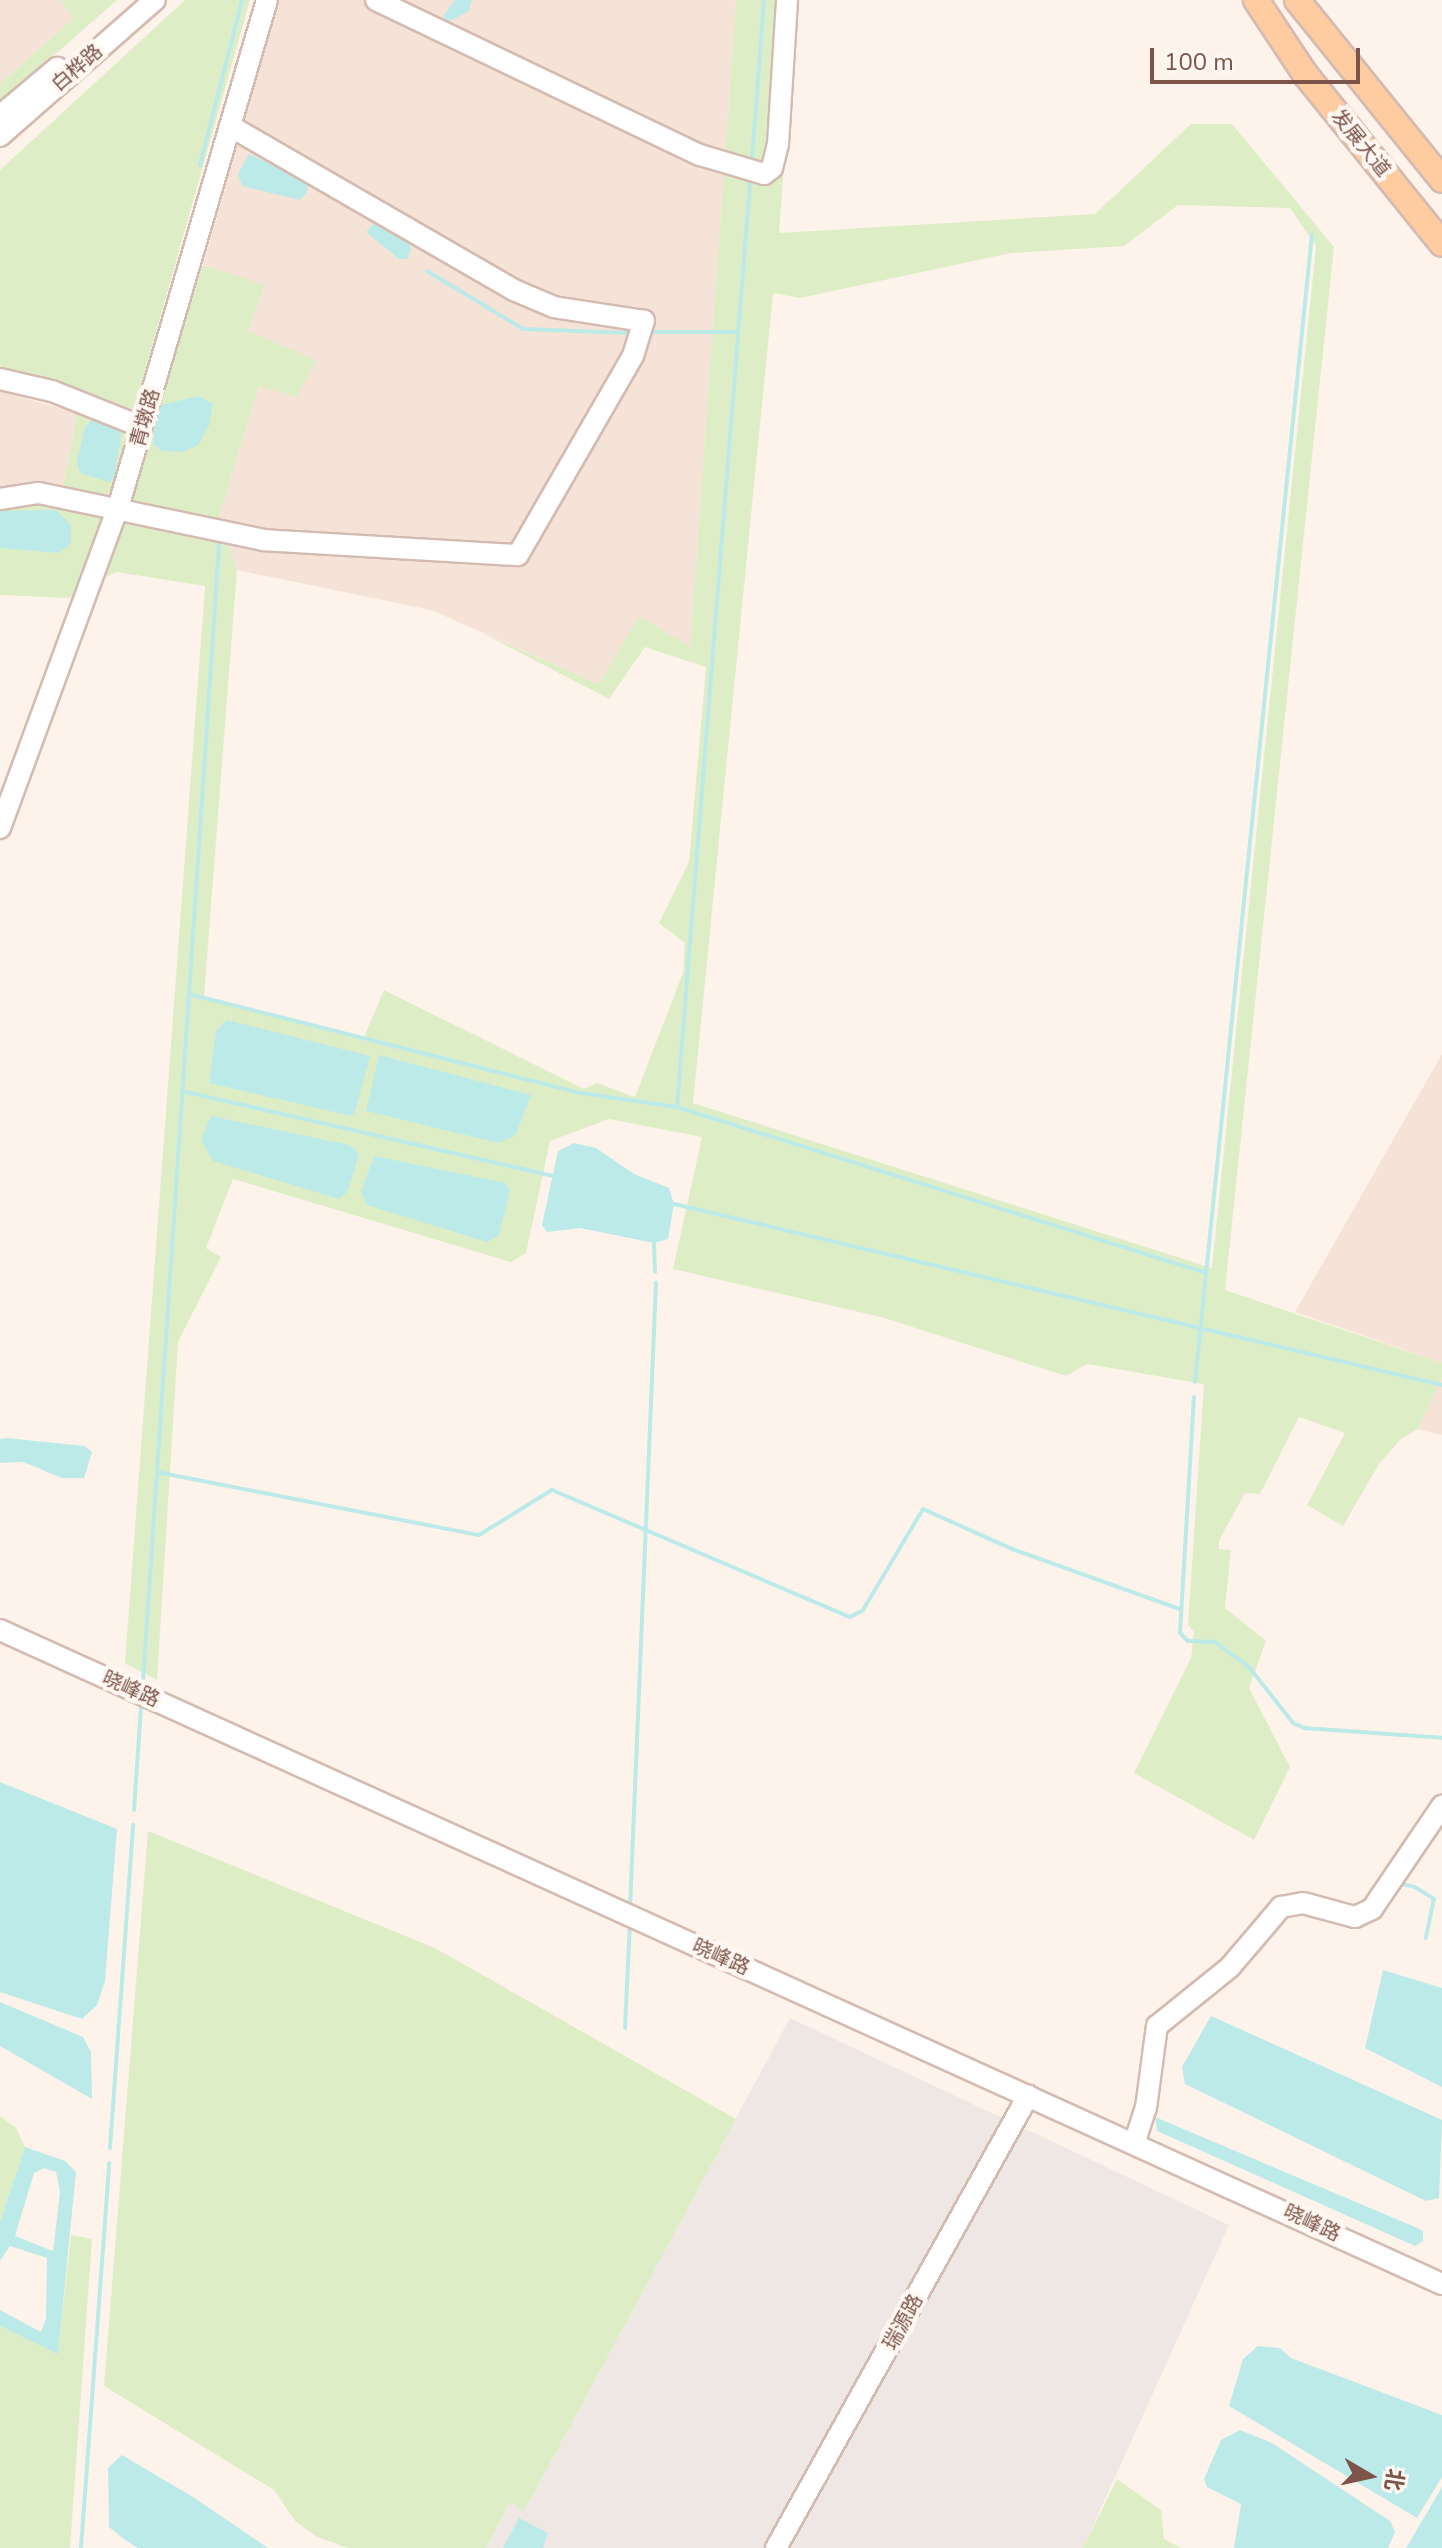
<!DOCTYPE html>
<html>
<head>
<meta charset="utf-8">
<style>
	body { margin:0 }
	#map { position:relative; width:1442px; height:2548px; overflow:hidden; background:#fef3ea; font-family:"Nunito Sans","Noto Sans SC",sans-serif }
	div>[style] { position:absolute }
	.residential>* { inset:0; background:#f6e3d8 }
	.industrial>* { inset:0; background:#efe7e3 }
	.green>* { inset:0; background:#ddeec7 }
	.water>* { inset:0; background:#bceae9 }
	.stream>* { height:4px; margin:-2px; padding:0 2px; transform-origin:2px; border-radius:2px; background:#bceae9 }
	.roads { filter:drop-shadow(2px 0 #d4bbb1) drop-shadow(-2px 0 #d4bbb1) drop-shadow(0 2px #d4bbb1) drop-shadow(0 -2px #d4bbb1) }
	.minor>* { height:20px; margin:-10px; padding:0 10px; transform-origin:10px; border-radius:10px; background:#fff }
	.major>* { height:24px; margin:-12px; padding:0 12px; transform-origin:12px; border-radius:12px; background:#ffcba0 }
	span { translate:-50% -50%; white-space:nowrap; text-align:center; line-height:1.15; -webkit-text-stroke:8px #fff8f2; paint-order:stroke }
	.street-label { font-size:20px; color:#7c544a }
	.north { position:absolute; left:1330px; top:2436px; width:80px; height:80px; -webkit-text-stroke:6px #fff8f2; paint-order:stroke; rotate:99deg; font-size:22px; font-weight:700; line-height:32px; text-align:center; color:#7c544a }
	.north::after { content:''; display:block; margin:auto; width:28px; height:36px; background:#7c544a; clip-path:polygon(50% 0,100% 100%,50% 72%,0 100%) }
	.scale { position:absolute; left:1150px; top:48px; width:210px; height:36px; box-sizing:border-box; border:4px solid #7c544a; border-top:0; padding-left:10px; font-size:24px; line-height:28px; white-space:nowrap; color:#7c544a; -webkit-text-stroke:6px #fff8f2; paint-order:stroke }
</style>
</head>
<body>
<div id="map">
	<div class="residential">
		<div style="clip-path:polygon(0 0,61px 0,73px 19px,0 83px)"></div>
		<div style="clip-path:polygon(279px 0,736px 0,690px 648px,639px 617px,599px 684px,431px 610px,237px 570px,219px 517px,259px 386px,247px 331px,265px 286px,203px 265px)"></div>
		<div style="clip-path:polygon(0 391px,77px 413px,63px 488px,0 492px)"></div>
		<div style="clip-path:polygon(1442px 1054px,1442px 1363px,1295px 1312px)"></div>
		<div style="clip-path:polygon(1442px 1377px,1442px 1435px,1418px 1429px)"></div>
	</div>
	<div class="industrial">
		<div style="clip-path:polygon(790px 2018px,1229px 2225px,1083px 2548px,486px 2548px,510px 2502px,524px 2510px,527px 2506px)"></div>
	</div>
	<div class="green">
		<div style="clip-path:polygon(61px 0,117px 0,0 103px,0 83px,73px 19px)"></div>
		<div style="clip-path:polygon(185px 0,250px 0,134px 410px,53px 379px,0 367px,0 170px)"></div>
		<div style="clip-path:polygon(evenodd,736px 0,796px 0,779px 233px,1095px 214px,1191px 124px,1232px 124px,1334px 247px,1225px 1290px,1442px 1363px,1442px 1377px,1418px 1429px,1401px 1439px,1379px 1464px,1343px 1526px,1307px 1505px,1345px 1433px,1299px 1417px,1260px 1494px,1245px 1493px,1219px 1541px,1219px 1549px,1231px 1550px,1225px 1608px,1266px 1641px,1249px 1688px,1290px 1767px,1254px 1840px,1134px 1773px,1191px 1658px,1194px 1632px,1188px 1625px,1204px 1384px,1087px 1364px,1066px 1376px,881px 1317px,673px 1269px,702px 1137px,609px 1119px,550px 1141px,526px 1253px,511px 1262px,233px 1179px,206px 1248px,221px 1257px,178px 1342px,157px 1680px,125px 1663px,205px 586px,116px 572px,69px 598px,0 595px,0 504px,63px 488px,77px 413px,148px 439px,203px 265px,265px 285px,248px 331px,316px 360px,297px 397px,259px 386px,219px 517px,237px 570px,204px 996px,364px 1037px,384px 990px,584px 1089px,597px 1083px,635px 1097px,683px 973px,685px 943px,659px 923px,689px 862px,706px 667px,645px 647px,609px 699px,482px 633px,599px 684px,639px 616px,690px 647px,736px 0,1178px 205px,1290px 208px,1316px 246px,1212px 1268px,693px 1103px,773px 293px,800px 298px,1011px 253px,1124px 246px,1178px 205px)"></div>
		<div style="clip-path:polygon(148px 1831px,435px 1948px,736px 2119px,527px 2506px,524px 2511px,510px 2502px,486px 2548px,348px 2548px,317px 2537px,295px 2521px,274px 2490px,104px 2386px)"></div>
		<div style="clip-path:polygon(0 2116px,16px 2128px,25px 2147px,0 2222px)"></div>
		<div style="clip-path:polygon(71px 2235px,92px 2239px,70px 2548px,0 2548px,0 2326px,58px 2353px)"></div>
		<div style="clip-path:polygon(1117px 2479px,1161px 2510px,1164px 2539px,1181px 2548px,1083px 2548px)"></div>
	</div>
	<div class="water">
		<div style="clip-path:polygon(455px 0,472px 0,469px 11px,444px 24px,444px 15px)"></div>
		<div style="clip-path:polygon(249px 154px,308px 182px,307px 193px,300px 200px,242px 186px,238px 174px)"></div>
		<div style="clip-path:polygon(374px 223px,407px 240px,411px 249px,407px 259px,399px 259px,366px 232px)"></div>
		<div style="clip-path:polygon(198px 396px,213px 404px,209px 426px,198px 445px,183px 452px,162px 451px,153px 444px,158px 406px)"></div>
		<div style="clip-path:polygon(94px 418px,122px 431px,114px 478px,108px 482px,80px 473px,77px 462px,85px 427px)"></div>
		<div style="clip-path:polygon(56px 510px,71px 525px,71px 543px,59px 553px,0 548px,0 511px)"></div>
		<div style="clip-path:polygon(227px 1020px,370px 1056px,355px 1112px,351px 1116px,209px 1083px,216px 1031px)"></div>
		<div style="clip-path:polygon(379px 1055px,531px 1095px,515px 1136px,499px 1143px,366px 1111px)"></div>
		<div style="clip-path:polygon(211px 1116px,350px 1145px,359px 1154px,348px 1191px,339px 1199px,213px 1161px,201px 1140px)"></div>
		<div style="clip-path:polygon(574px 1143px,596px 1148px,634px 1174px,669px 1188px,674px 1204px,668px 1239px,654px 1243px,580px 1228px,547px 1232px,542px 1225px,558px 1151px)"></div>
		<div style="clip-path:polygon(374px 1156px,506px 1183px,510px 1191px,499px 1235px,487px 1242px,367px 1205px,361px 1192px)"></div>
		<div style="clip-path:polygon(6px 1438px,85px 1446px,92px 1452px,84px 1478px,62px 1478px,23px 1462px,0 1463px,0 1439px)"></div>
		<div style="clip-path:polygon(0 1782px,117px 1829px,105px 1981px,97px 2005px,82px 2019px,0 1992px)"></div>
		<div style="clip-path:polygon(1383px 1970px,1442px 1988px,1442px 2087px,1365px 2048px)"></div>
		<div style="clip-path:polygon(0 2002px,83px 2037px,91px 2052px,92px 2099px,0 2046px)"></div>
		<div style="clip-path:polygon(1211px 2016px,1442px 2120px,1439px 2198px,1426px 2201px,1185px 2084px,1182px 2067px)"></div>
		<div style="clip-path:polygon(1155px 2117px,1415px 2227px,1423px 2231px,1423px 2241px,1415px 2246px,1157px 2131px)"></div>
		<div style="clip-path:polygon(evenodd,25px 2147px,65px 2161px,76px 2172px,58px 2354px,0 2326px,0 2310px,41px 2332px,46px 2318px,47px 2258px,10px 2246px,0 2261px,0 2222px,25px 2147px,44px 2168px,56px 2172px,60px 2192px,53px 2251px,15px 2236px,34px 2173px,44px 2168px)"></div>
		<div style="clip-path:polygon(1258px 2346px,1280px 2348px,1291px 2358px,1442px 2415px,1442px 2477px,1417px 2518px,1229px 2406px,1243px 2359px)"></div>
		<div style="clip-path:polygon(1240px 2430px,1272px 2443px,1390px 2521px,1395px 2532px,1388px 2548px,1234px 2548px,1241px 2504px,1207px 2487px,1204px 2479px,1221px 2440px)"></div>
		<div style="clip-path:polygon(122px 2455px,193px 2497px,268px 2548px,138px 2548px,125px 2540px,109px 2527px,108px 2468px)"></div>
		<div style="clip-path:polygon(1442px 2487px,1442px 2548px,1406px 2548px)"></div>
		<div style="clip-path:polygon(519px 2518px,548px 2533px,543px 2548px,503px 2548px)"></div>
	</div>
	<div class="stream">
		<div style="left:752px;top:160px;width:160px;rotate:-85.7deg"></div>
		<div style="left:200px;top:165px;width:170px;rotate:-75.7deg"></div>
		<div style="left:427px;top:271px;width:112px;rotate:31.1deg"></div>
		<div style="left:523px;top:329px;width:105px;rotate:2.2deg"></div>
		<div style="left:652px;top:332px;width:86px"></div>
		<div style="left:189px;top:994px;width:404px;rotate:14.2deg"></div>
		<div style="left:581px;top:1093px;width:97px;rotate:8.3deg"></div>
		<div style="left:677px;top:1107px;width:551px;rotate:17.42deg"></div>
		<div style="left:182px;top:1091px;width:384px;rotate:12.9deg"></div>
		<div style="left:677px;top:1107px;width:927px;rotate:-85.48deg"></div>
		<div style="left:670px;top:1203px;width:793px;rotate:13.27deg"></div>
		<div style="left:654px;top:1243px;width:29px;rotate:88deg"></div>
		<div style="left:1195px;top:1382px;width:1153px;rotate:-84.18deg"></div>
		<div style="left:1194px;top:1397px;width:236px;rotate:93.4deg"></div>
		<div style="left:1180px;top:1633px;width:11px;rotate:45deg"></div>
		<div style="left:1188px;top:1641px;width:27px;rotate:2deg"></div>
		<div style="left:1215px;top:1642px;width:42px;rotate:36.3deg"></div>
		<div style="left:1249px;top:1667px;width:71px;rotate:51.8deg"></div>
		<div style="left:1293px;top:1723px;width:12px;rotate:24deg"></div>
		<div style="left:1304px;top:1728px;width:138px;rotate:4.1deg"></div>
		<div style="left:157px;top:1472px;width:328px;rotate:11.1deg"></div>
		<div style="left:479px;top:1535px;width:86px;rotate:-31.7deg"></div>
		<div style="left:552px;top:1490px;width:324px;rotate:23.1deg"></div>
		<div style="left:850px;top:1617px;width:15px;rotate:-28deg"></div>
		<div style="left:863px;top:1610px;width:117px;rotate:-59.3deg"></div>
		<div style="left:923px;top:1509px;width:98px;rotate:24.2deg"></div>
		<div style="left:1012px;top:1549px;width:178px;rotate:19.7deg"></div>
		<div style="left:143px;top:1681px;width:1139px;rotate:-86.17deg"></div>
		<div style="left:134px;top:1810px;width:103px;rotate:-86.1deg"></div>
		<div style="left:630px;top:1908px;width:626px;rotate:-87.62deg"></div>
		<div style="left:1379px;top:1916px;width:39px;rotate:-54deg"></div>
		<div style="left:1402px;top:1884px;width:13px;rotate:13deg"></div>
		<div style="left:1415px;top:1887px;width:22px;rotate:32deg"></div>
		<div style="left:1434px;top:1899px;width:40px;rotate:102deg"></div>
		<div style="left:625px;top:2028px;width:107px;rotate:-87.3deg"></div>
		<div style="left:110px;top:2148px;width:324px;rotate:-85.9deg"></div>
		<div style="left:81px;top:2548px;width:386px;rotate:-85.8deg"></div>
	</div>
	<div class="roads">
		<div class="minor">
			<div style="left:376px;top:0;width:359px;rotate:25.6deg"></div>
			<div style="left:700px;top:155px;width:67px;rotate:16.5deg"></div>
			<div style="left:764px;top:174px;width:10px;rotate:-37deg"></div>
			<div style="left:772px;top:168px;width:25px;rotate:-76deg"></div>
			<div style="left:778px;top:144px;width:144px;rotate:-86.4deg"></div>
			<div style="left:0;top:116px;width:75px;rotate:-40.1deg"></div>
			<div style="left:0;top:136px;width:206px;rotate:-41.3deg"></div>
			<div style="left:0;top:379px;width:53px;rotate:13deg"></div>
			<div style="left:52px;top:391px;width:97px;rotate:21.8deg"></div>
			<div style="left:0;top:499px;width:39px;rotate:-9deg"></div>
			<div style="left:39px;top:493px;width:229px;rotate:11.8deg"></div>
			<div style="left:263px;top:540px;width:255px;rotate:3.4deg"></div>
			<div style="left:518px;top:555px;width:230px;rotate:-60deg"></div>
			<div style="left:633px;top:356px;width:37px;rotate:-73deg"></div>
			<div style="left:644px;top:321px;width:91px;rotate:-171.2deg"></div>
			<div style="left:554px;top:307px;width:43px;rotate:-157deg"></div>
			<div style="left:514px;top:290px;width:328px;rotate:-150deg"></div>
			<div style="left:0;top:828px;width:341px;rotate:-69.8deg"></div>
			<div style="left:118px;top:508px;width:529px;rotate:-73.65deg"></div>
			<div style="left:0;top:1630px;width:1583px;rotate:24.4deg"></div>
			<div style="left:1135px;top:2141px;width:35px;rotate:-72deg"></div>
			<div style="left:1146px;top:2108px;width:83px;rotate:-82.4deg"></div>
			<div style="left:1157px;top:2026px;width:94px;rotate:-38.9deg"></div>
			<div style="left:1230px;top:1967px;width:79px;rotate:-49.6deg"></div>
			<div style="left:1281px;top:1907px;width:22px;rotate:-10deg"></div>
			<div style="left:1303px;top:1903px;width:54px;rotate:15.1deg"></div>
			<div style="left:1355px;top:1917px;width:19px;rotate:-25deg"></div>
			<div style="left:1372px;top:1909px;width:125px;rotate:-55.8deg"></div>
			<div style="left:776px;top:2548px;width:518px;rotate:-60.86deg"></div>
		</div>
		<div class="major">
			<div style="left:1256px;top:0;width:89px;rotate:56.5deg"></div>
			<div style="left:1305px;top:74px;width:218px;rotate:51.1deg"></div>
			<div style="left:1297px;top:0;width:231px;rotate:51.1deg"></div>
		</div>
	</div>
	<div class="street-label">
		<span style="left:77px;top:68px;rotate:-41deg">白桦路</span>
		<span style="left:1361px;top:143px;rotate:51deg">发展大道</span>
		<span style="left:145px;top:418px;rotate:-74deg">青墩路</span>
		<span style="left:131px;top:1689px;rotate:24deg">晓峰路</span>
		<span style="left:721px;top:1957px;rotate:24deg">晓峰路</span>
		<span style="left:1312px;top:2223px;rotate:25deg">晓峰路</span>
		<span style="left:903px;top:2322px;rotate:-61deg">瑞源路</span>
	</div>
	<div class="north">北</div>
	<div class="scale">100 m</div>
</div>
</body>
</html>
